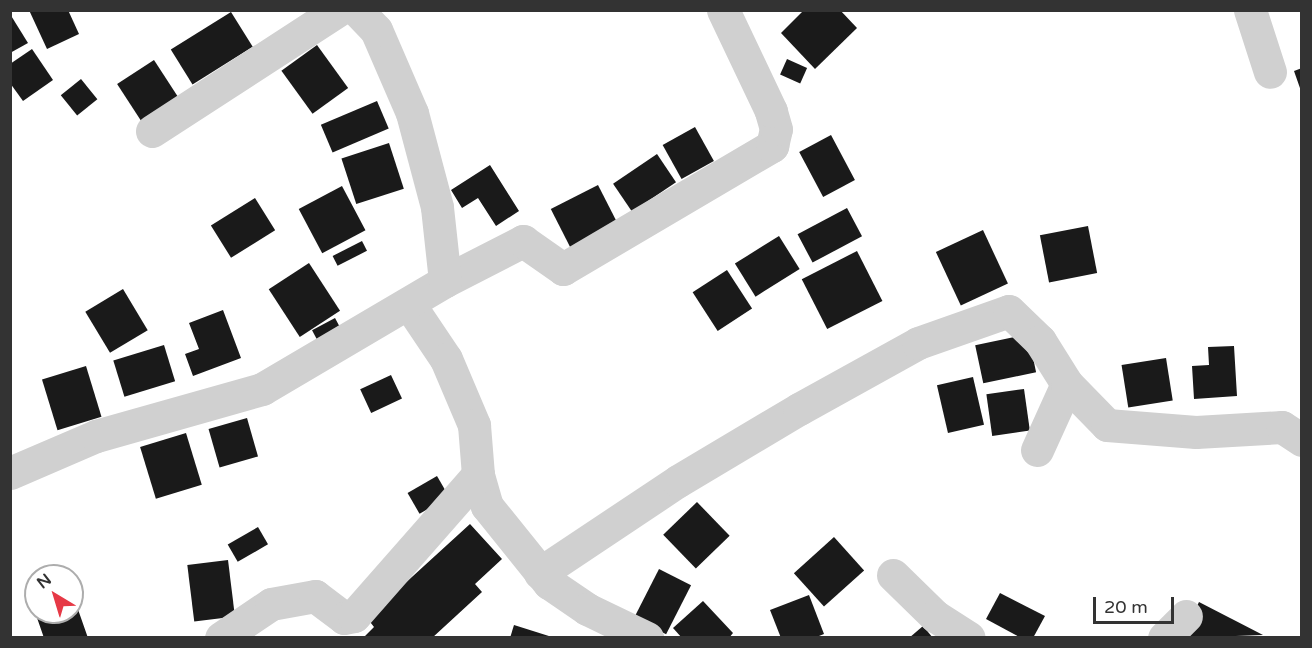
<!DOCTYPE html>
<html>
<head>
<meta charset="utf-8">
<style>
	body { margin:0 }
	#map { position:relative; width:1312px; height:648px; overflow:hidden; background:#fff; font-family:"Varela Round",sans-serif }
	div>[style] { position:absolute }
	.building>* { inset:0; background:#1a1a1a; transform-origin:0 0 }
	.minor>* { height:33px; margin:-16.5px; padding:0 16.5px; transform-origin:16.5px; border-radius:16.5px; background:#d0d0d0 }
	span { translate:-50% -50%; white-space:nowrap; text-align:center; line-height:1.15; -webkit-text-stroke:6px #fff; paint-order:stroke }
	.frame { position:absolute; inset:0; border:12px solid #333; pointer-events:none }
	.north { position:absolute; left:24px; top:564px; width:60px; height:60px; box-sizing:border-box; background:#fff; border:2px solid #adadad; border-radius:50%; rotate:322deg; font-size:16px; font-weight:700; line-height:24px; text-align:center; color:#333 }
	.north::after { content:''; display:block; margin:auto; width:21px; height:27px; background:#e63946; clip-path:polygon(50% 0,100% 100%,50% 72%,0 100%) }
	.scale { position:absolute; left:1093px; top:597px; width:81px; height:27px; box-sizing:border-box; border:3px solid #333; border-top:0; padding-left:8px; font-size:18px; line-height:21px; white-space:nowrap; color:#333; -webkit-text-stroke:4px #fff; paint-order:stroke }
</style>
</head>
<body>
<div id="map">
	<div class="building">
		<div style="clip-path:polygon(29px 10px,68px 10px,79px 34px,47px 49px)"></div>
		<div style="clip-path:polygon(804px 10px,840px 10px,857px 28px,815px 69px,781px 33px)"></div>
		<div style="left:231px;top:12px;width:41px;height:71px;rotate:58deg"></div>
		<div style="clip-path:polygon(10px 14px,28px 43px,10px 53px)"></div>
		<div style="left:317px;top:45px;width:53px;height:44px;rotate:54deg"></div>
		<div style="clip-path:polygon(32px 49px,53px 80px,23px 101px,10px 83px,10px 64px)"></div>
		<div style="left:787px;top:59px;width:22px;height:17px;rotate:24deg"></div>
		<div style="left:154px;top:60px;width:46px;height:44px;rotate:57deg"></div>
		<div style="clip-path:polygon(1302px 68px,1302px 91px,1301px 91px,1294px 71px)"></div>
		<div style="left:81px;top:79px;width:26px;height:26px;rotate:51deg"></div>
		<div style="left:377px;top:101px;width:30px;height:61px;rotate:67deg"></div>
		<div style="left:695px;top:127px;width:39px;height:37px;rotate:61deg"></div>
		<div style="left:831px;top:135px;width:51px;height:36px;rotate:62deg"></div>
		<div style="left:389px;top:143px;width:48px;height:50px;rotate:72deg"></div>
		<div style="left:657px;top:154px;width:34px;height:53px;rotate:56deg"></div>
		<div style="clip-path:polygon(490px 165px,519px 211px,496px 226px,478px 198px,462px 208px,451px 190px)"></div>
		<div style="left:598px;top:185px;width:54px;height:53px;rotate:63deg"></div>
		<div style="left:342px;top:186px;width:50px;height:49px;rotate:62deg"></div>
		<div style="left:255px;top:198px;width:38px;height:52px;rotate:58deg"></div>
		<div style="left:847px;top:208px;width:32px;height:56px;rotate:62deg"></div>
		<div style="left:1088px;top:226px;width:48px;height:49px;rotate:79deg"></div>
		<div style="left:983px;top:230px;width:59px;height:52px;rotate:65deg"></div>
		<div style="left:779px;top:236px;width:39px;height:52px;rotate:58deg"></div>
		<div style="left:362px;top:241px;width:11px;height:33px;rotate:63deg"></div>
		<div style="left:857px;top:251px;width:56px;height:62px;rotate:63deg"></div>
		<div style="left:309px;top:263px;width:57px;height:48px;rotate:57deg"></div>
		<div style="left:727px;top:270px;width:46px;height:41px;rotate:57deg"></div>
		<div style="left:123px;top:289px;width:48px;height:44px;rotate:59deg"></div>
		<div style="clip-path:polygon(223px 310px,241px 358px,193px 376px,185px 354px,199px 349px,189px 323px)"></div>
		<div style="left:335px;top:318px;width:21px;height:26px;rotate:62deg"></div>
		<div style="left:1028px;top:334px;width:39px;height:54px;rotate:78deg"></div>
		<div style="left:164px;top:345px;width:38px;height:53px;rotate:73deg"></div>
		<div style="clip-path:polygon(1234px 346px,1237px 396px,1194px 399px,1192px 366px,1209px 365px,1208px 347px)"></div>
		<div style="left:1166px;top:358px;width:43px;height:45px;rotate:81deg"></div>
		<div style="left:86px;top:366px;width:53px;height:46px;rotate:73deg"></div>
		<div style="left:391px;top:375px;width:26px;height:34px;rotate:65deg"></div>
		<div style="left:973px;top:377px;width:49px;height:37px;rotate:77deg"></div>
		<div style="left:1024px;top:389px;width:42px;height:38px;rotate:82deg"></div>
		<div style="left:247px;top:418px;width:40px;height:40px;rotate:74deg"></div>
		<div style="left:186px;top:433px;width:54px;height:48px;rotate:73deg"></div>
		<div style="left:437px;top:476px;width:24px;height:34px;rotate:60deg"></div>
		<div style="left:697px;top:502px;width:47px;height:47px;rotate:46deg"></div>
		<div style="clip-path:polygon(470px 524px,502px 559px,475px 584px,482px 592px,432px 638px,363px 638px,374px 627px,367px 618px)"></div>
		<div style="left:258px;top:527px;width:20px;height:35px;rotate:60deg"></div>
		<div style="left:834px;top:537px;width:45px;height:54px;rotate:48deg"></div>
		<div style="left:228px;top:560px;width:57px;height:41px;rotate:83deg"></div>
		<div style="left:659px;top:569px;width:36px;height:55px;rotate:27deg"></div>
		<div style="clip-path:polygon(1000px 593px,1045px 616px,1033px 638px,1021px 638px,986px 619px)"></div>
		<div style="clip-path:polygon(809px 595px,824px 634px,814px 638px,781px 638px,770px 610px)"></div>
		<div style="clip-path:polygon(74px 598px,88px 638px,44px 638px,35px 612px,72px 612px)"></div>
		<div style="clip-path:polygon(703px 601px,733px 633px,729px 638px,682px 638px,673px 628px)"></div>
		<div style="clip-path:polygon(1199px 602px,1263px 635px,1181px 638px)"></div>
		<div style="clip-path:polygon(514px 625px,552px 637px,552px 638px,510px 638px)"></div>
		<div style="clip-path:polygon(923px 626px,933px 638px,909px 638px)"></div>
	</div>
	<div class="minor">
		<div style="left:1250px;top:10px;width:65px;rotate:72.1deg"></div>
		<div style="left:152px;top:131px;width:222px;rotate:-33deg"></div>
		<div style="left:445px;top:281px;width:88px;rotate:-27.1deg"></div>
		<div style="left:523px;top:241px;width:49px;rotate:35deg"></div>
		<div style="left:563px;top:269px;width:243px;rotate:-30.5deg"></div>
		<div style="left:772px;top:146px;width:17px;rotate:-77deg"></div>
		<div style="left:776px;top:129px;width:19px;rotate:-106deg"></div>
		<div style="left:771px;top:111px;width:112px;rotate:-115.4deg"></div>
		<div style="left:409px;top:304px;width:66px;rotate:56.1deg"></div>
		<div style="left:446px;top:359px;width:72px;rotate:67deg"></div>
		<div style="left:474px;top:425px;width:50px;rotate:85.4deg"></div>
		<div style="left:478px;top:475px;width:32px;rotate:74deg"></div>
		<div style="left:487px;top:506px;width:99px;rotate:51.2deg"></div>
		<div style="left:549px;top:583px;width:46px;rotate:34.4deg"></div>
		<div style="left:587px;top:609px;width:67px;rotate:25.8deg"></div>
		<div style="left:1037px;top:450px;width:72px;rotate:-65.6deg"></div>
		<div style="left:10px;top:473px;width:94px;rotate:-23.3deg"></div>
		<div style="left:96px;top:436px;width:173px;rotate:-15.8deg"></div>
		<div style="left:262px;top:389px;width:212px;rotate:-30.5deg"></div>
		<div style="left:445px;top:281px;width:74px;rotate:-96.2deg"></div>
		<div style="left:437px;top:207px;width:97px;rotate:-104.9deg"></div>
		<div style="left:412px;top:113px;width:90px;rotate:-113.4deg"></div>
		<div style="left:376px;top:30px;width:28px;rotate:-134deg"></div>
		<div style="left:540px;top:573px;width:166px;rotate:-33.7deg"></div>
		<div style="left:678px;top:481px;width:141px;rotate:-30.8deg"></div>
		<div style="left:799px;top:409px;width:136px;rotate:-29deg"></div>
		<div style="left:918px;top:343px;width:96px;rotate:-19.4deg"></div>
		<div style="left:1009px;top:311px;width:43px;rotate:44.1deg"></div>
		<div style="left:1040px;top:341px;width:51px;rotate:57.9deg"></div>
		<div style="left:1067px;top:384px;width:57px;rotate:45.7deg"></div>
		<div style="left:1107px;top:425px;width:89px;rotate:4.5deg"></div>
		<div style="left:1196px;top:432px;width:86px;rotate:-3.3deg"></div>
		<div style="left:1282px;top:427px;width:24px;rotate:33deg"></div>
		<div style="left:893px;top:575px;width:59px;rotate:44.3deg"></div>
		<div style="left:935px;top:616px;width:40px;rotate:32.9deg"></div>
		<div style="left:221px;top:638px;width:60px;rotate:-34.2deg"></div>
		<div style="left:271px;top:604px;width:45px;rotate:-10.3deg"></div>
		<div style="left:315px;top:596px;width:36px;rotate:37deg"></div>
		<div style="left:344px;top:618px;width:10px;rotate:-11deg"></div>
		<div style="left:354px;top:616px;width:188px;rotate:-48.7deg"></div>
		<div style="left:1164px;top:638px;width:31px;rotate:-45deg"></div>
	</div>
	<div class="frame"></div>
	<div class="north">N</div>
	<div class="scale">20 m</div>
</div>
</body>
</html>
